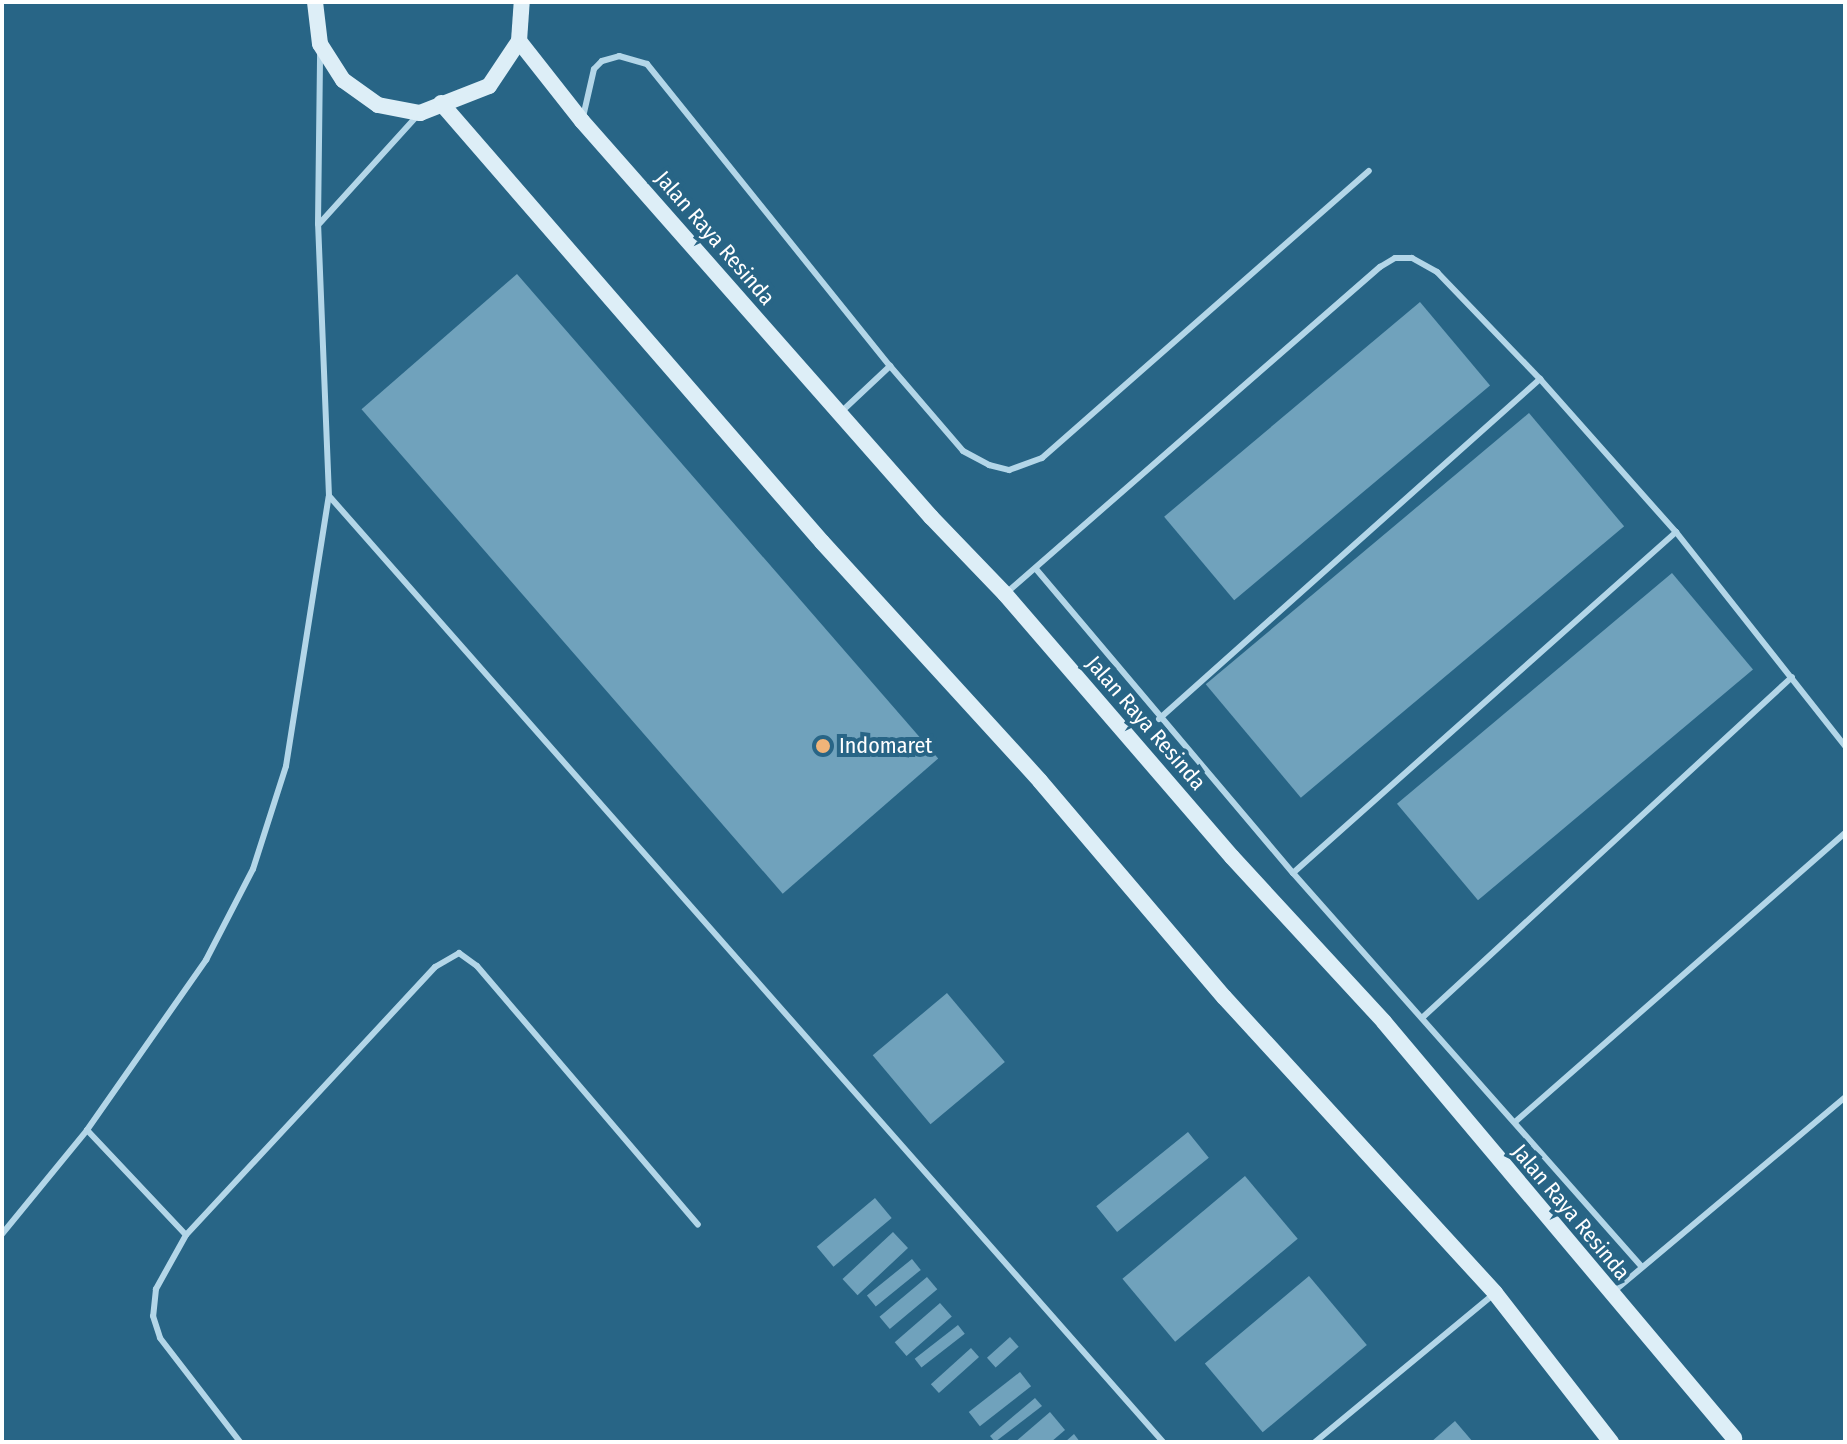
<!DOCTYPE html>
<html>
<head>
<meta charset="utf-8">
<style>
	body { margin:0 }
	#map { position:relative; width:1847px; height:1444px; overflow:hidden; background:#286586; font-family:"Fira Sans Condensed",sans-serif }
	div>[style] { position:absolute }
	.building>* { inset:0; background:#70a2bc; transform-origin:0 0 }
	.lane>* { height:6px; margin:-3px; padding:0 3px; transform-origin:3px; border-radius:3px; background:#b3d6e8 }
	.secondary>* { height:16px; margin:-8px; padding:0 8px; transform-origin:8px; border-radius:8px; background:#ddeef7 }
	.dots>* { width:22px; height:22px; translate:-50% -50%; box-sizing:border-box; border:4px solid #286586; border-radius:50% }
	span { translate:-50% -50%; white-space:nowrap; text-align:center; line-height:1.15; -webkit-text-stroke:8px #286586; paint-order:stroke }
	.street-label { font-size:22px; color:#fff }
	.poi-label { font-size:22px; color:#fff }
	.left { translate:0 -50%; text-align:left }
	.frame { position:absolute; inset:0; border:4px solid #fff; pointer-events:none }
</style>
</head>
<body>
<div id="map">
	<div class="building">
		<div style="left:517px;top:274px;width:642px;height:206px;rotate:49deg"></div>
		<div style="left:1420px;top:302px;width:109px;height:334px;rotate:50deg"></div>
		<div style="left:1529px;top:413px;width:148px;height:422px;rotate:50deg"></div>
		<div style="left:1672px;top:573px;width:126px;height:359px;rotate:50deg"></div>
		<div style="left:947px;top:993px;width:90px;height:97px;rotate:50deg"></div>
		<div style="left:1188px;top:1132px;width:33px;height:118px;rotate:51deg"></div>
		<div style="left:1245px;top:1176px;width:82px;height:160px;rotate:50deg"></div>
		<div style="left:875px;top:1198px;width:26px;height:76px;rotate:50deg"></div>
		<div style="left:893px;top:1232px;width:22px;height:69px;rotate:47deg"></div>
		<div style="left:912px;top:1259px;width:14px;height:58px;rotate:51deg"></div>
		<div style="left:1309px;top:1276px;width:90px;height:136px;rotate:50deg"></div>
		<div style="left:927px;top:1277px;width:16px;height:62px;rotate:50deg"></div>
		<div style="left:940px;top:1303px;width:18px;height:60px;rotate:49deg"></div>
		<div style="left:958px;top:1325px;width:11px;height:55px;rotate:52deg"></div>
		<div style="left:1010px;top:1337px;width:13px;height:31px;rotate:48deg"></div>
		<div style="left:971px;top:1348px;width:12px;height:54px;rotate:48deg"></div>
		<div style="left:1020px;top:1372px;width:18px;height:65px;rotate:52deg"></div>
		<div style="clip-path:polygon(1035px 1398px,1042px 1406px,995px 1442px,990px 1436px)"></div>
		<div style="clip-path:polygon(1050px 1412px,1065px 1430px,1051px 1442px,1015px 1442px)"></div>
		<div style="clip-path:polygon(1455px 1421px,1473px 1442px,1431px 1442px)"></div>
		<div style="clip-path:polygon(1074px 1434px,1080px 1442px,1065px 1442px)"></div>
	</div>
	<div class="lane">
		<div style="left:583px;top:117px;width:49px;rotate:-77.1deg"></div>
		<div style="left:594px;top:69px;width:11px;rotate:-45deg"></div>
		<div style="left:602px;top:61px;width:18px;rotate:-16deg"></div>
		<div style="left:619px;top:56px;width:29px;rotate:16deg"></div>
		<div style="left:647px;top:64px;width:388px;rotate:51.2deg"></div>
		<div style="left:890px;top:366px;width:112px;rotate:49.3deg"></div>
		<div style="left:963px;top:451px;width:30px;rotate:28deg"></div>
		<div style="left:989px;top:465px;width:21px;rotate:14deg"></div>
		<div style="left:1009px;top:470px;width:35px;rotate:-20deg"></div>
		<div style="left:1042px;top:458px;width:435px;rotate:-41.3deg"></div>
		<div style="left:320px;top:223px;width:144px;rotate:-47.8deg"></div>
		<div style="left:840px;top:413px;width:69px;rotate:-43.2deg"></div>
		<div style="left:330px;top:497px;width:1260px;rotate:48.6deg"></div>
		<div style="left:1036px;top:569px;width:398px;rotate:49.8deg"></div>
		<div style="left:1293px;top:873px;width:526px;rotate:48.47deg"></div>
		<div style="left:1005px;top:594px;width:498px;rotate:-41.1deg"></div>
		<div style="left:1380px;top:267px;width:17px;rotate:-31deg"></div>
		<div style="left:1395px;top:258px;width:17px"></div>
		<div style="left:1412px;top:258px;width:29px;rotate:29deg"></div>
		<div style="left:1437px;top:272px;width:149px;rotate:46.1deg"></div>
		<div style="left:1540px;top:379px;width:205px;rotate:48.4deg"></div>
		<div style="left:1676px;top:532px;width:273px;rotate:51.7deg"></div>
		<div style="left:1159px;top:719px;width:511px;rotate:-41.75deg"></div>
		<div style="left:1293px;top:873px;width:513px;rotate:-41.68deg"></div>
		<div style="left:1422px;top:1018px;width:503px;rotate:-42.66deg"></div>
		<div style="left:1515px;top:1122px;width:439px;rotate:-41.2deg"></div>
		<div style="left:87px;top:1130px;width:144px;rotate:46.7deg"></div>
		<div style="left:186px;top:1235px;width:62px;rotate:119.1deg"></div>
		<div style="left:156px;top:1289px;width:27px;rotate:96deg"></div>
		<div style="left:153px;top:1316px;width:23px;rotate:72deg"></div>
		<div style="left:160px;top:1338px;width:131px;rotate:52.4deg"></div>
		<div style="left:2px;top:1234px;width:134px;rotate:-50.7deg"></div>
		<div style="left:87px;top:1130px;width:208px;rotate:-55deg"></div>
		<div style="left:206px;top:960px;width:102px;rotate:-62.7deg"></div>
		<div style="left:253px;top:869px;width:108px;rotate:-72.2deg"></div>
		<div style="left:286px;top:766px;width:273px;rotate:-81deg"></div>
		<div style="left:329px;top:496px;width:272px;rotate:-92.3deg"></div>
		<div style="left:318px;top:224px;width:172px;rotate:-89.3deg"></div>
		<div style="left:186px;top:1235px;width:366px;rotate:-47.1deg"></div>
		<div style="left:435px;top:967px;width:28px;rotate:-30deg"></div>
		<div style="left:459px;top:953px;width:22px;rotate:36deg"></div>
		<div style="left:477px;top:966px;width:340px;rotate:49.5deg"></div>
		<div style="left:1613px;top:1292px;width:303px;rotate:-40deg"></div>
		<div style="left:1315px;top:1442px;width:234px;rotate:-39.6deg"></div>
	</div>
	<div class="secondary">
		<div style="left:315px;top:2px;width:42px;rotate:83.2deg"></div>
		<div style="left:320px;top:44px;width:43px;rotate:57.4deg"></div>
		<div style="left:343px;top:80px;width:43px;rotate:35.5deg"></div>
		<div style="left:378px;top:105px;width:43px;rotate:10.8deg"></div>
		<div style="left:420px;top:113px;width:74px;rotate:-21.4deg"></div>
		<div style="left:489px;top:86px;width:54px;rotate:-56.3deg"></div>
		<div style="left:519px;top:41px;width:39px;rotate:-86deg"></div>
		<div style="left:519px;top:41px;width:102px;rotate:51.8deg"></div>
		<div style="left:582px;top:121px;width:528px;rotate:48.61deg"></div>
		<div style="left:931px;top:517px;width:107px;rotate:46.1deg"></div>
		<div style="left:1005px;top:594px;width:347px;rotate:49.2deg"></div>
		<div style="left:1232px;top:857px;width:224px;rotate:47.3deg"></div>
		<div style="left:1384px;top:1022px;width:544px;rotate:49.92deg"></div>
		<div style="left:441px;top:103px;width:581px;rotate:49.05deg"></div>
		<div style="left:822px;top:542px;width:323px;rotate:47.6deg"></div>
		<div style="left:1040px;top:781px;width:284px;rotate:49.6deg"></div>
		<div style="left:1224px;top:997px;width:401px;rotate:47.5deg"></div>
		<div style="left:1495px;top:1293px;width:189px;rotate:52.1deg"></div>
	</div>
	<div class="dots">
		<div style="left:823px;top:746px;background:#f0b479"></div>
	</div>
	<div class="street-label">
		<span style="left:715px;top:238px;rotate:49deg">Jalan Raya Resinda</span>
		<span style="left:1146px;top:723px;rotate:49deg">Jalan Raya Resinda</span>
		<span style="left:1571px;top:1212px;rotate:50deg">Jalan Raya Resinda</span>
	</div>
	<div class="poi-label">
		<span class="left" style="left:839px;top:746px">Indomaret</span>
	</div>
	<div class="frame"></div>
</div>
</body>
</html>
